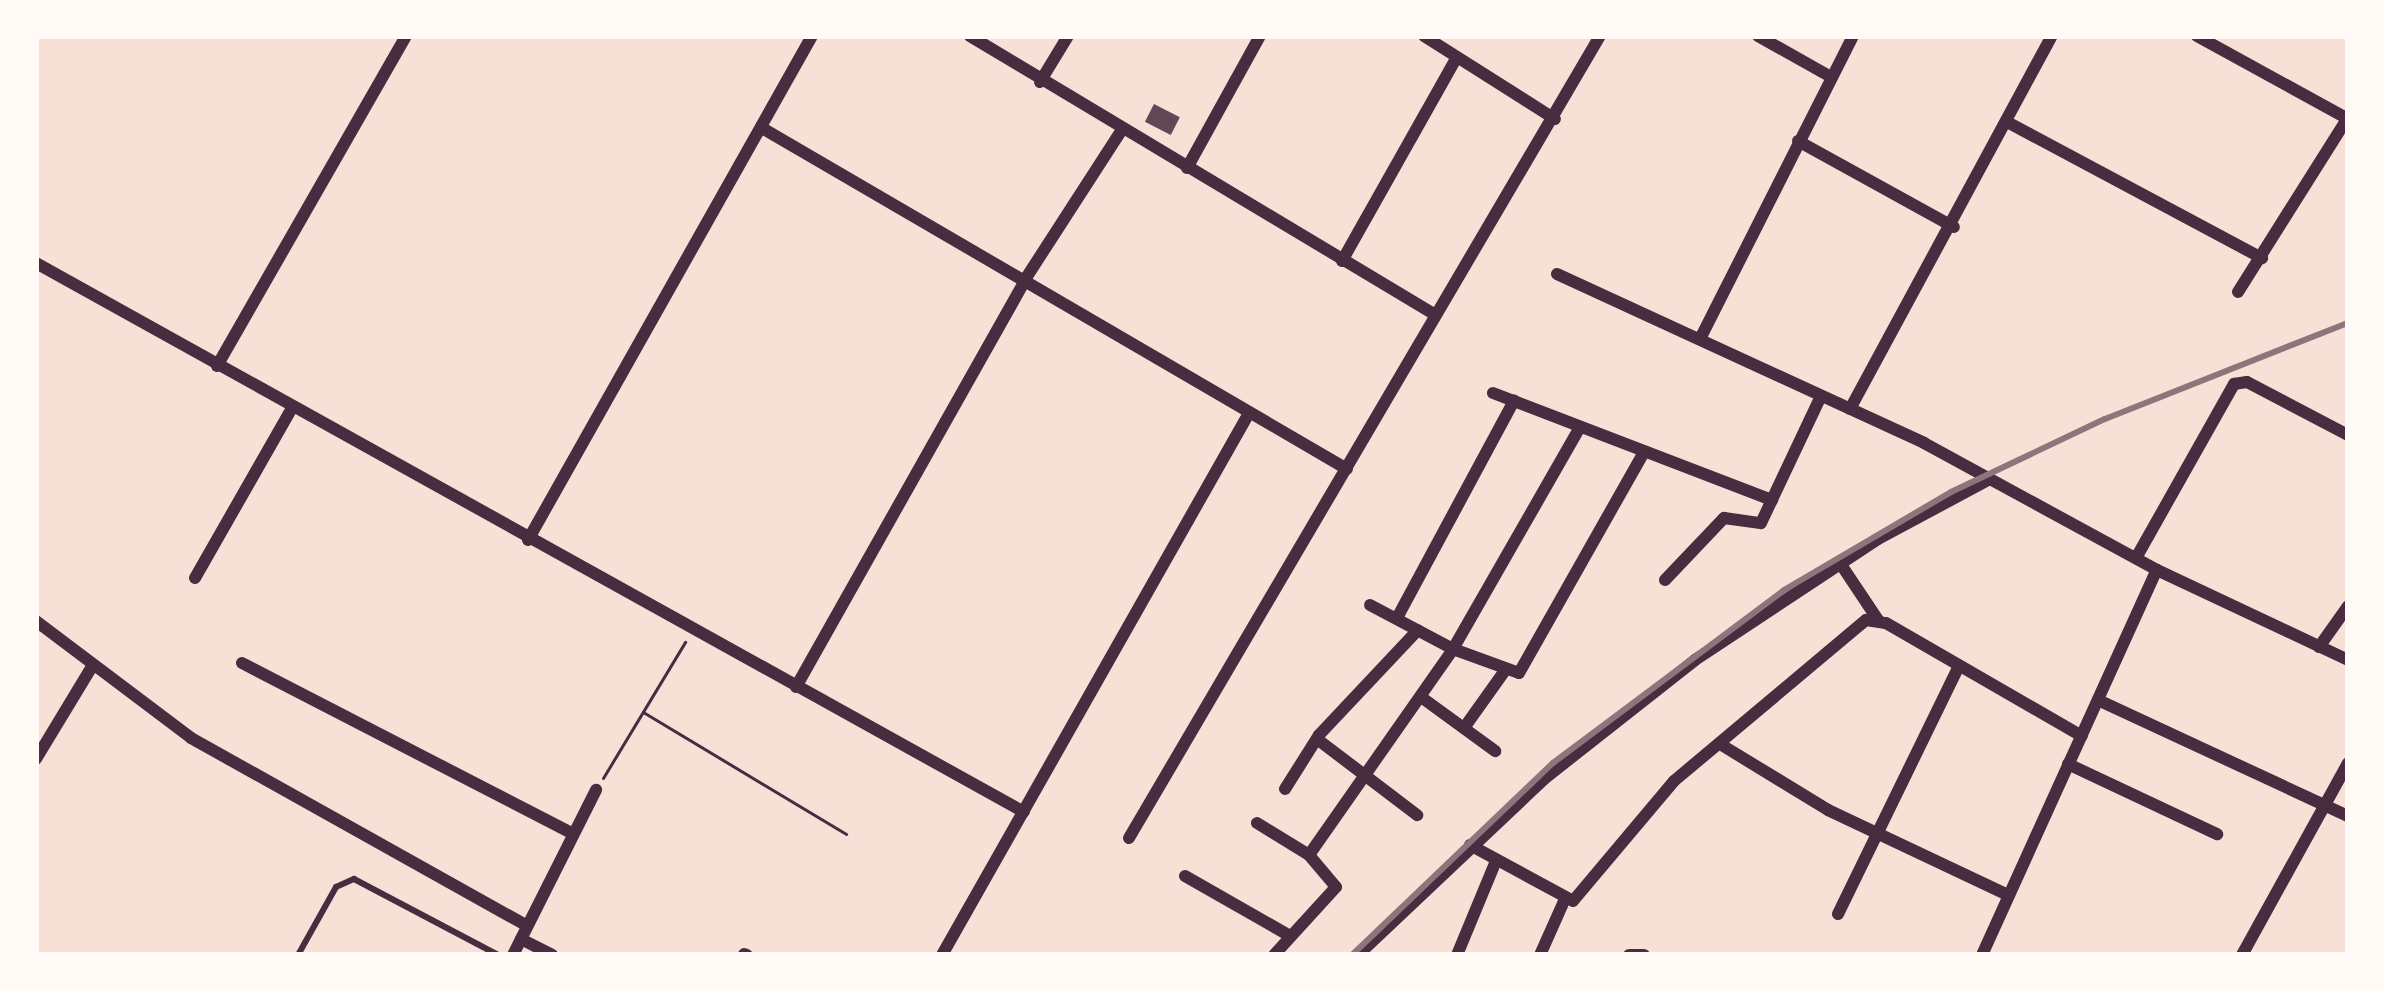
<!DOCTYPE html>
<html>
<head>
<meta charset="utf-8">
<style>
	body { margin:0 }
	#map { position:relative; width:2384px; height:991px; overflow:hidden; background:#f7e1d7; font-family:"DejaVu Sans",sans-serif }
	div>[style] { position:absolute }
	.building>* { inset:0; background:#644757; transform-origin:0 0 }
	.path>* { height:3px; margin:-1.5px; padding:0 1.5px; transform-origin:1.5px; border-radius:1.5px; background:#4a2c40 }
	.service>* { height:6px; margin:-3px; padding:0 3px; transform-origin:3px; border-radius:3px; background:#4a2c40 }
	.minor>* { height:12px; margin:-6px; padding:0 6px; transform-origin:6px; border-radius:6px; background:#4a2c40 }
	.rail>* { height:6px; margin:-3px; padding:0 3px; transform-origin:3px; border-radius:3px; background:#8f747c }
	span { translate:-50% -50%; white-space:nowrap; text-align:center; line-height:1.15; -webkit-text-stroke:10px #fffaf5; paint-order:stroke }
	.frame { position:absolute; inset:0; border:39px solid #fffaf5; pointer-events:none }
</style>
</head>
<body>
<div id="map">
	<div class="building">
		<div style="left:1154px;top:104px;width:29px;height:20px;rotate:27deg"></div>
	</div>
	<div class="path">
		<div style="left:643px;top:712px;width:237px;rotate:31deg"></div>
		<div style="left:603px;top:778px;width:159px;rotate:-58.9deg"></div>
	</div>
	<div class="service">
		<div style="left:298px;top:955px;width:78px;rotate:-60.8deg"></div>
		<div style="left:336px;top:887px;width:20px;rotate:-24deg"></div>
		<div style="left:354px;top:879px;width:163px;rotate:27.8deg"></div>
	</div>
	<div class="minor">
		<div style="left:970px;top:36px;width:541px;rotate:30.93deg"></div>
		<div style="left:1424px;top:36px;width:155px;rotate:32.4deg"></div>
		<div style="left:1758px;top:36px;width:84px;rotate:29.3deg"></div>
		<div style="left:2197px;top:36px;width:172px;rotate:28.8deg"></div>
		<div style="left:1040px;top:82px;width:54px;rotate:-58.7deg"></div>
		<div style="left:2009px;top:123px;width:287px;rotate:28.1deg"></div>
		<div style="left:762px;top:128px;width:677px;rotate:30.24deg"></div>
		<div style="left:1798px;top:141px;width:178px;rotate:28.9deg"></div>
		<div style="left:1187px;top:168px;width:151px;rotate:-61.1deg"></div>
		<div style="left:1342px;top:261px;width:234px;rotate:-60.6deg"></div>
		<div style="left:36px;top:263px;width:1130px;rotate:29.06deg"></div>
		<div style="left:1557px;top:274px;width:404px;rotate:24.7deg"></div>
		<div style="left:1924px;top:443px;width:265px;rotate:28.6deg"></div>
		<div style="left:2157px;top:570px;width:211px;rotate:25.2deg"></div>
		<div style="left:2238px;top:292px;width:207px;rotate:-57.8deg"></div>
		<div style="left:1700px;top:339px;width:339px;rotate:-63.2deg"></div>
		<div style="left:217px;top:366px;width:380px;rotate:-60.2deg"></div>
		<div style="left:1493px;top:393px;width:299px;rotate:21deg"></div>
		<div style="left:1850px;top:409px;width:424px;rotate:-61.6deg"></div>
		<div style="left:528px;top:540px;width:579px;rotate:-60.6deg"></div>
		<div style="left:2136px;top:558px;width:200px;rotate:-60.6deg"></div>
		<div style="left:2234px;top:384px;width:13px;rotate:-9deg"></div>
		<div style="left:2247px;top:382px;width:114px;rotate:27.7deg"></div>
		<div style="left:1840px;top:563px;width:69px;rotate:56.3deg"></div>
		<div style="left:195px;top:578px;width:193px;rotate:-60.3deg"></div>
		<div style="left:1665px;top:580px;width:86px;rotate:-46.4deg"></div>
		<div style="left:1724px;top:518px;width:37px;rotate:8deg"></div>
		<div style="left:1761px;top:523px;width:140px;rotate:-64.7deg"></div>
		<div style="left:1370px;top:605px;width:94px;rotate:27.9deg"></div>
		<div style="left:1453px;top:649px;width:70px;rotate:20deg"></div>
		<div style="left:1519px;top:673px;width:254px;rotate:-60.5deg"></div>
		<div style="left:1397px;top:618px;width:247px;rotate:-61.7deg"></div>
		<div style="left:36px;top:621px;width:194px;rotate:37deg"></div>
		<div style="left:191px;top:738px;width:384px;rotate:29.2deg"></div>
		<div style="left:2319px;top:647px;width:50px;rotate:-54.7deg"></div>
		<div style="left:242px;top:663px;width:370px;rotate:27.3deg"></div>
		<div style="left:796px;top:687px;width:469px;rotate:-60.6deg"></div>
		<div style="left:1026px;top:278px;width:175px;rotate:-57.1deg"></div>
		<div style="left:1421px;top:697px;width:92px;rotate:36.1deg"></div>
		<div style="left:2098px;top:700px;width:276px;rotate:24.9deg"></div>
		<div style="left:1464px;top:728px;width:69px;rotate:-54.5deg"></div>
		<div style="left:1317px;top:739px;width:126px;rotate:37.2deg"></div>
		<div style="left:1720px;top:744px;width:127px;rotate:31.4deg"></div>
		<div style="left:1828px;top:810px;width:199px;rotate:25.3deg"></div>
		<div style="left:36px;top:759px;width:110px;rotate:-58.8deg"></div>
		<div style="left:2068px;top:764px;width:165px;rotate:25.2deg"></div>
		<div style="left:1285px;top:789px;width:64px;rotate:-57.8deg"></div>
		<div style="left:1319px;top:735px;width:144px;rotate:-46.7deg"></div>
		<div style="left:1257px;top:823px;width:61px;rotate:31.6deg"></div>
		<div style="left:1309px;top:855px;width:251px;rotate:-55deg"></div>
		<div style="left:1453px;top:649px;width:256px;rotate:-60.2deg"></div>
		<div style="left:1129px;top:838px;width:930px;rotate:-59.58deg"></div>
		<div style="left:1470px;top:845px;width:117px;rotate:28.5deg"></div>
		<div style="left:1573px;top:901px;width:157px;rotate:-49.9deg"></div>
		<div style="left:1674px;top:781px;width:251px;rotate:-40deg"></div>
		<div style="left:1866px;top:620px;width:20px;rotate:9deg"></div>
		<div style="left:1886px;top:623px;width:226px;rotate:30deg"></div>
		<div style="left:1185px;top:876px;width:121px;rotate:29.7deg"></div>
		<div style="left:1838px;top:914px;width:276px;rotate:-64deg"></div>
		<div style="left:521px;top:939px;width:35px;rotate:27deg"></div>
		<div style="left:744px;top:954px;width:3px;rotate:18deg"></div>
		<div style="left:513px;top:955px;width:185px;rotate:-63.3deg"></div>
		<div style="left:942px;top:955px;width:623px;rotate:-60.47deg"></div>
		<div style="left:1274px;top:955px;width:92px;rotate:-47.6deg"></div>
		<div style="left:1336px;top:887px;width:42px;rotate:-130.2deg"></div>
		<div style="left:1358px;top:955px;width:256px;rotate:-43.4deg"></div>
		<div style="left:1544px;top:779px;width:192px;rotate:-38.2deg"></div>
		<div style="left:1695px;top:660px;width:219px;rotate:-33.5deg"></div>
		<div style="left:1878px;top:539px;width:127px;rotate:-28.2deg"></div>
		<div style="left:1457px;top:955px;width:102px;rotate:-67.5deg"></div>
		<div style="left:1540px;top:955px;width:59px;rotate:-66deg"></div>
		<div style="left:1629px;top:955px;width:15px"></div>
		<div style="left:1982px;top:955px;width:423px;rotate:-65.6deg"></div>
		<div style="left:2242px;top:955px;width:219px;rotate:-61.1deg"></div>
	</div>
	<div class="rail">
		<div style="left:1352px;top:955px;width:278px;rotate:-43.7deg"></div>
		<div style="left:1553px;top:763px;width:289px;rotate:-36.8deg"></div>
		<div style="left:1784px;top:590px;width:194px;rotate:-30.4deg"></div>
		<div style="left:1951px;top:492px;width:170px;rotate:-25.4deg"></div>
		<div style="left:2105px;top:419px;width:261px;rotate:-21.6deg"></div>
	</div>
	<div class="frame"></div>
</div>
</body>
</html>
